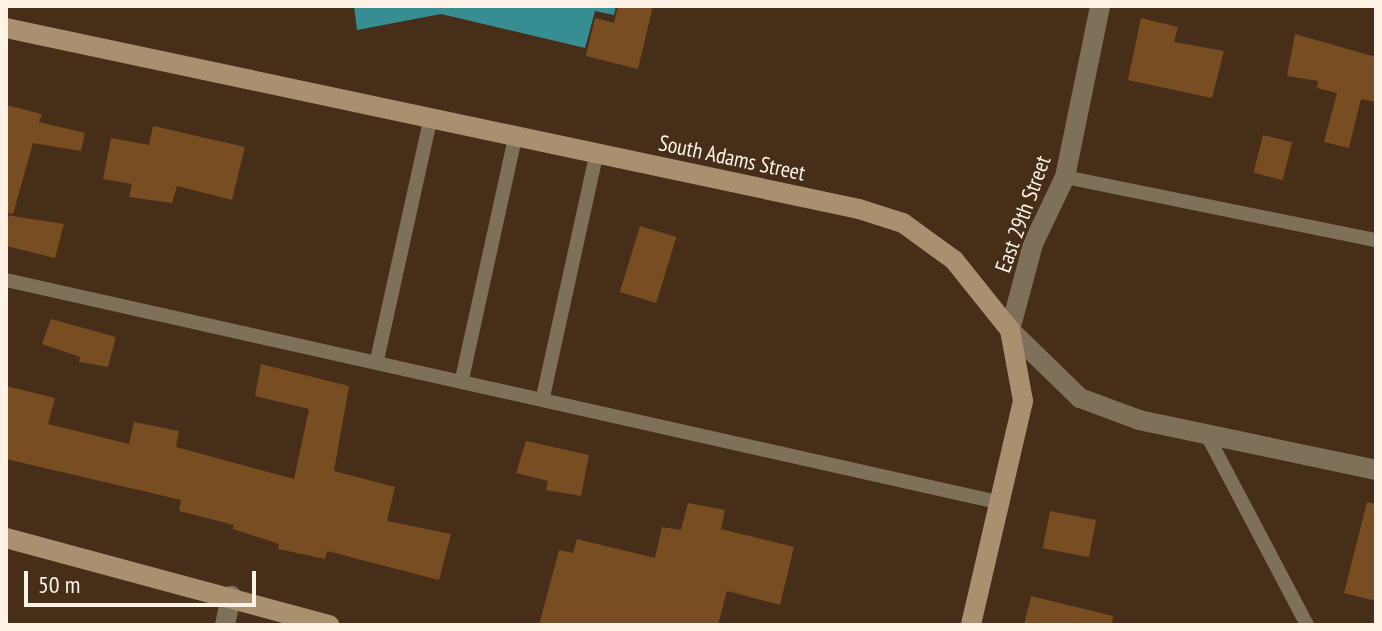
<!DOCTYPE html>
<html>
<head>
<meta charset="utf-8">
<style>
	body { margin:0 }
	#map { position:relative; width:1382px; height:631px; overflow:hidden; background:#462e18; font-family:"PT Sans Narrow",sans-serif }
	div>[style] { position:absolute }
	.water>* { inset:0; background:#368e92 }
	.building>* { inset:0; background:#784d21; transform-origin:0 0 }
	.service>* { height:14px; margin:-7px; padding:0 7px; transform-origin:7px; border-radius:7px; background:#7f705a }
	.minor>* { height:20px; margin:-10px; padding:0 10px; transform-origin:10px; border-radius:10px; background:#7f705a }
	.tertiary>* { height:20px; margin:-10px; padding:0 10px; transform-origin:10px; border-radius:10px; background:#7f705a }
	.secondary>* { height:20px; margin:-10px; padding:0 10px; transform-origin:10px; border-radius:10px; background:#a9916f }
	span { translate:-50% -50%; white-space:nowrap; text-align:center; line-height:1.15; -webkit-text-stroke:6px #462e18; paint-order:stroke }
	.street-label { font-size:22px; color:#fef2e7 }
	.frame { position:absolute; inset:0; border:8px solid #fef2e7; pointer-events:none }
	.scale { position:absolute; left:24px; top:571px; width:232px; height:36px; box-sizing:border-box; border:4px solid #fef2e7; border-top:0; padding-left:10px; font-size:24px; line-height:28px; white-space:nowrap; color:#fef2e7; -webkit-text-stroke:6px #462e18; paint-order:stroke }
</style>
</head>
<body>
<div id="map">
	<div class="water">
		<div style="clip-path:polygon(354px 6px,616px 6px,614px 15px,595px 11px,585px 48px,441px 14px,357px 30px)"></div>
	</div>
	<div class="building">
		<div style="clip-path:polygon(618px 6px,653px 6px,638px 69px,586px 56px,595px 18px,614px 23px)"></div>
		<div style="clip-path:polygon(1141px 18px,1178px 27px,1174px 42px,1224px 51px,1212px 98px,1128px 80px)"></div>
		<div style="clip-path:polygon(1295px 34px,1376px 57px,1376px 102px,1361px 99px,1349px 148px,1324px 142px,1337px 93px,1317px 88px,1318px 81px,1287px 76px)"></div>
		<div style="clip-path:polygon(6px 105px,42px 114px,39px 122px,85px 133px,81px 151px,33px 143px,13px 214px,6px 213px)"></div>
		<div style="clip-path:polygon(153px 126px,245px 147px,232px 200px,177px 186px,172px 203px,129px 197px,132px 184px,103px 179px,111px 138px,149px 145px)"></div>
		<div style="left:1263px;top:135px;width:30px;height:39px;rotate:14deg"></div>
		<div style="clip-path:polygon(6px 215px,64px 224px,55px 258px,6px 246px)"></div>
		<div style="left:640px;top:226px;width:38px;height:69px;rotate:17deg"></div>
		<div style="clip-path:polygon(51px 319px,116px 337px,108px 367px,79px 362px,80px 357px,42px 344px)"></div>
		<div style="clip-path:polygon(261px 364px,349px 386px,334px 471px,395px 487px,387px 521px,451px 534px,439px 580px,327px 551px,325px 559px,278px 549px,279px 544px,233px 529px,234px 525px,179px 511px,181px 500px,6px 459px,6px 386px,55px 398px,48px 424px,129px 444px,134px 422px,179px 431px,176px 447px,294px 479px,309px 409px,255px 396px)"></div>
		<div style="clip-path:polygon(526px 441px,589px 455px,581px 496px,546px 490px,548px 481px,516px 473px)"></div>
		<div style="clip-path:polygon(1367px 502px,1376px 504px,1376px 601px,1344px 593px)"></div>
		<div style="clip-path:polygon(688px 503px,725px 510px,721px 529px,794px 547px,780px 605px,727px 591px,718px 625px,539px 625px,559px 550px,573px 553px,577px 539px,655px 558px,662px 527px,681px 530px)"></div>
		<div style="left:1050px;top:511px;width:47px;height:38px;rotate:11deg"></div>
		<div style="clip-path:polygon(1031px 596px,1113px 616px,1112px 625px,1024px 625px)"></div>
	</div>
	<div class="service">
		<div style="left:1065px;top:177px;width:317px;rotate:11.5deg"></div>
		<div style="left:6px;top:280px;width:1021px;rotate:12.62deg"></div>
		<div style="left:377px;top:360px;width:245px;rotate:-77.5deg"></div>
		<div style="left:462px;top:379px;width:247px;rotate:-77.6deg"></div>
		<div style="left:543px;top:397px;width:248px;rotate:-77.6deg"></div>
		<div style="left:1207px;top:435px;width:215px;rotate:62.2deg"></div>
	</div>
	<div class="minor">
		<div style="left:1010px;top:330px;width:89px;rotate:-75deg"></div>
		<div style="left:1033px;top:244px;width:74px;rotate:-64.5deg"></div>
		<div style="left:1065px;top:177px;width:175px;rotate:-78.4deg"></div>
		<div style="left:225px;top:625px;width:30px;rotate:-78deg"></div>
	</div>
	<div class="tertiary">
		<div style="left:1010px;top:330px;width:98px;rotate:44.2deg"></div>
		<div style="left:1080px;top:398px;width:63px;rotate:20.4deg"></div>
		<div style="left:1139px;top:420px;width:242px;rotate:11.9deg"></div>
	</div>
	<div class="secondary">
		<div style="left:6px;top:28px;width:872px;rotate:11.98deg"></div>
		<div style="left:859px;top:209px;width:46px;rotate:17.7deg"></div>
		<div style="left:903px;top:223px;width:63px;rotate:36deg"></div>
		<div style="left:954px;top:260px;width:90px;rotate:51.3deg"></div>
		<div style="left:1010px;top:330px;width:72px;rotate:79.6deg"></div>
		<div style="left:1023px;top:401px;width:230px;rotate:103.1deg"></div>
		<div style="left:6px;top:538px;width:335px;rotate:15.1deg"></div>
	</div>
	<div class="street-label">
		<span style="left:732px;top:158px;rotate:12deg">South Adams Street</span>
		<span style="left:1023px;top:214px;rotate:-70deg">East 29th Street</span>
	</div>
	<div class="frame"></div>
	<div class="scale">50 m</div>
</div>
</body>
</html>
